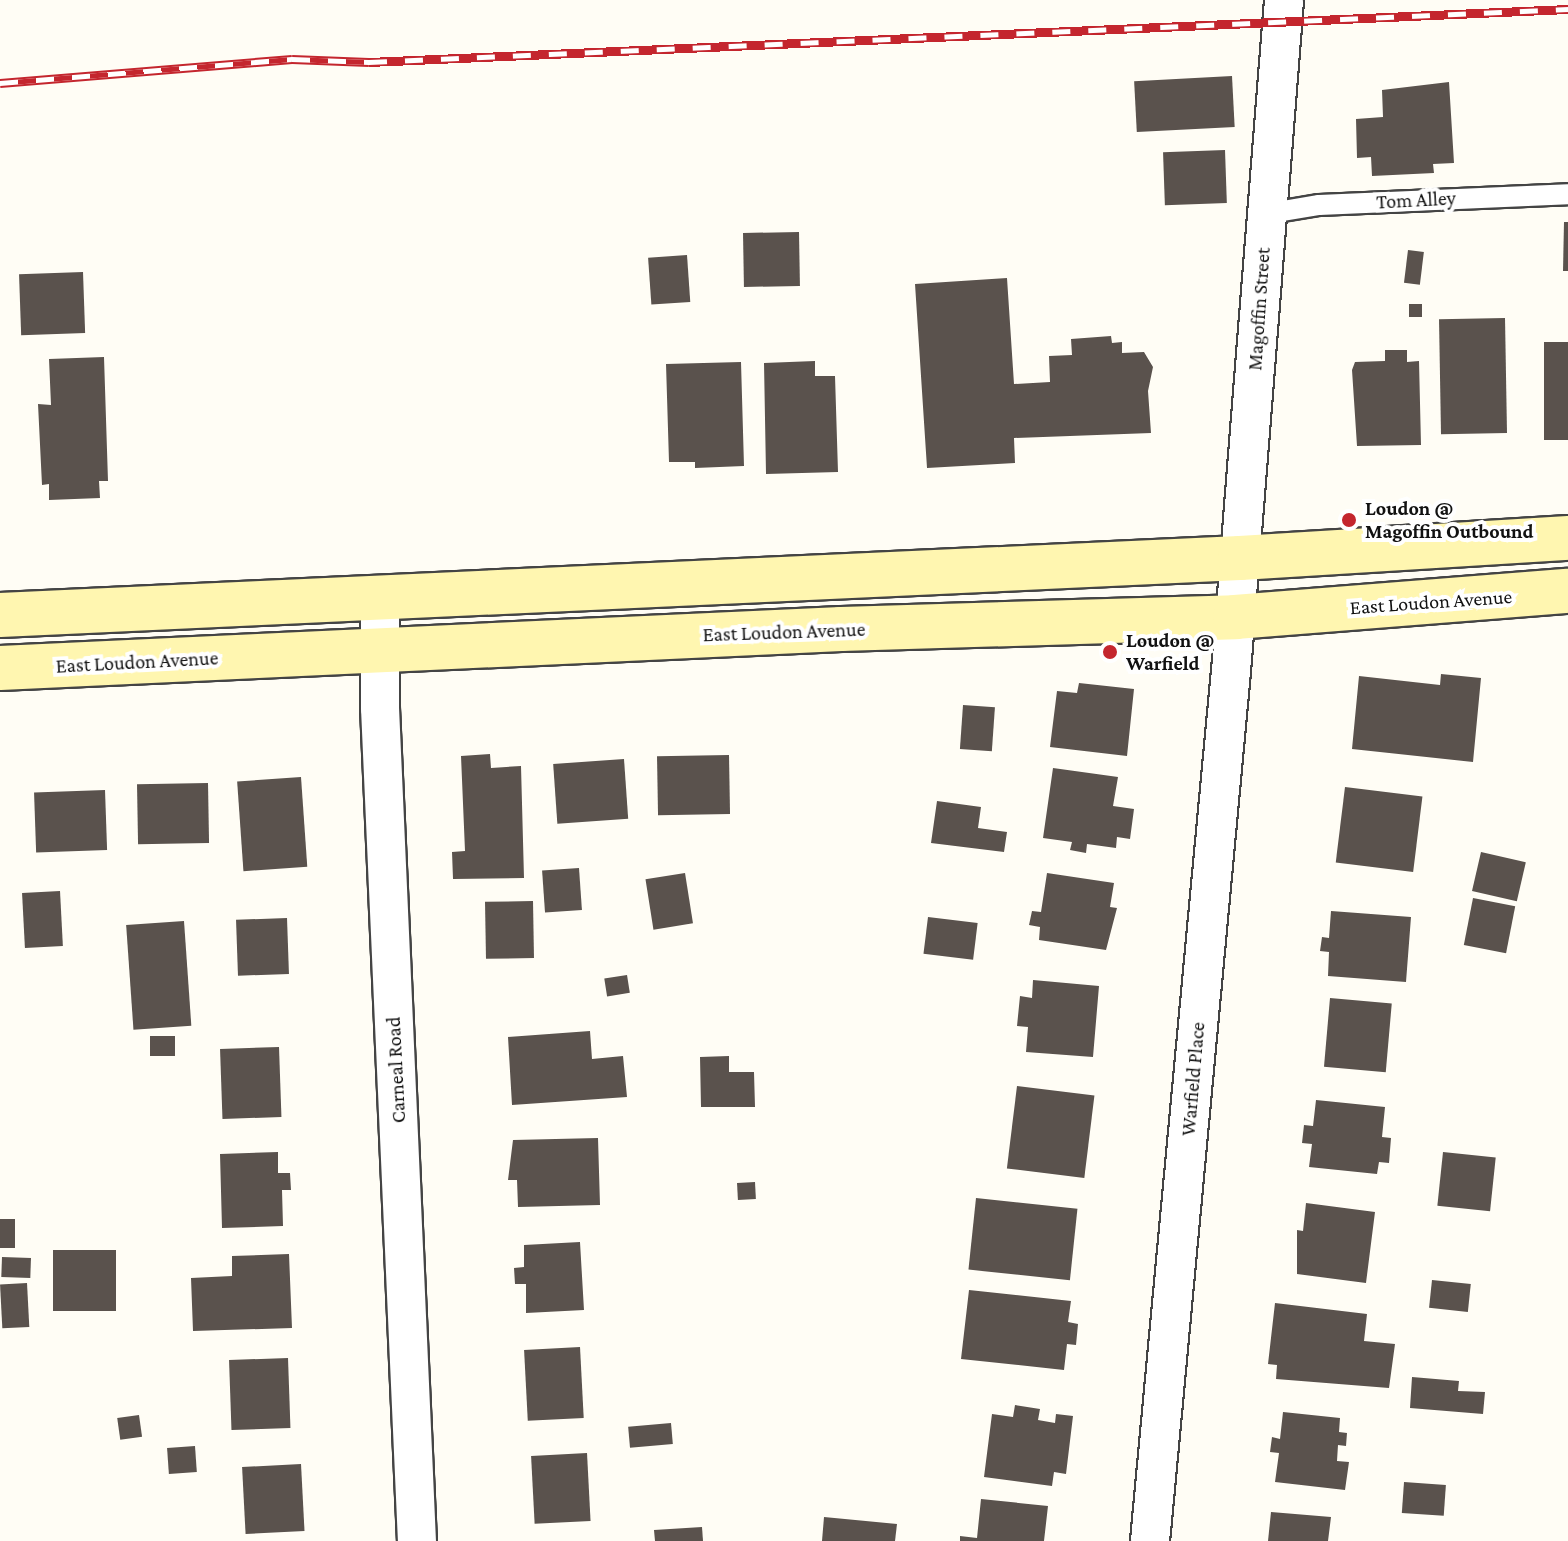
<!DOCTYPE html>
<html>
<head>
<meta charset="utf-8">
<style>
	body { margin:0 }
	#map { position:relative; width:1568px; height:1541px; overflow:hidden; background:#fffdf5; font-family:"Crimson Pro",serif }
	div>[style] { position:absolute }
	.building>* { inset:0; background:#5a524d; transform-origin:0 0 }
	.roads { filter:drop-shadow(2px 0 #444) drop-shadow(-2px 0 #444) drop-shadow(0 2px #444) drop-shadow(0 -2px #444) }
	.service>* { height:20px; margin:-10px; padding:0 10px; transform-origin:10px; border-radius:10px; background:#fff }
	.minor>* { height:38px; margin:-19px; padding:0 19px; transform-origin:19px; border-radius:19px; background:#fff }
	.secondary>* { height:44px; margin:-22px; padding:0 22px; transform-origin:22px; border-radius:22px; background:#fff6b0 }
	.rail>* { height:9px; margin-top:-4.5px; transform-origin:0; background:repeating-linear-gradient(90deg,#fff 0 18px,#c4262e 0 36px); box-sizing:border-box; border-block:2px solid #c4262e }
	.dots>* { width:22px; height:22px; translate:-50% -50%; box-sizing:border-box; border:4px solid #fff; border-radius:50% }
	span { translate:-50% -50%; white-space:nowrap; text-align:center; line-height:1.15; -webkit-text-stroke:8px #fff; paint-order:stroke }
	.street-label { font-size:20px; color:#111 }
	.poi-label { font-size:20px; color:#111; font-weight:700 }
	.left { translate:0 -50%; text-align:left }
</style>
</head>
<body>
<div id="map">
	<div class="building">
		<div style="left:1232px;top:76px;width:51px;height:98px;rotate:87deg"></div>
		<div style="clip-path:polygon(1449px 82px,1454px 163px,1433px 164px,1434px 173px,1372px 176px,1371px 157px,1357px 158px,1356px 119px,1383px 117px,1382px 90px)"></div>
		<div style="left:1225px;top:150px;width:53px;height:62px;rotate:88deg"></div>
		<div style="clip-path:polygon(1564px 222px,1568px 222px,1568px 271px,1563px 271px)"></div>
		<div style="left:799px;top:232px;width:54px;height:56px;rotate:89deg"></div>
		<div style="left:1408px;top:250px;width:16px;height:33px;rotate:7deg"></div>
		<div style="left:687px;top:255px;width:47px;height:39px;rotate:86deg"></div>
		<div style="left:83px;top:272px;width:61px;height:64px;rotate:88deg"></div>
		<div style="clip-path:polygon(1007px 278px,1014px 384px,1050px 382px,1049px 356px,1072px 355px,1071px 339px,1111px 336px,1112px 343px,1122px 342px,1122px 353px,1144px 352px,1153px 367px,1148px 391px,1151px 433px,1014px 438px,1015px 463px,927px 468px,915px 284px)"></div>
		<div style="left:1409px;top:304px;width:13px;height:13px"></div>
		<div style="left:1505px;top:318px;width:115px;height:66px;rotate:89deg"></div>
		<div style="left:1568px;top:342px;width:98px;height:24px;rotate:90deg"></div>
		<div style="clip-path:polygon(1385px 350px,1407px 350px,1407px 362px,1419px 361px,1421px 445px,1357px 446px,1352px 370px,1355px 362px,1385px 361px)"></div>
		<div style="clip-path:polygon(104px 357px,108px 481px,99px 481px,100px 498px,49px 500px,49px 484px,42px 485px,38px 404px,51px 405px,49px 359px)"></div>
		<div style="clip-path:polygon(815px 361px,815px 376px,835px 376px,838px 472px,766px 474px,764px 363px)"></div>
		<div style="clip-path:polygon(741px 362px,744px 466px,695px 468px,695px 462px,669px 462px,666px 364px)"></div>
		<div style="clip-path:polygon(1441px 674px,1481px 678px,1473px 762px,1352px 749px,1359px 676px,1440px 685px)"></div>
		<div style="clip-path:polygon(1079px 683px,1134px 689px,1127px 756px,1050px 747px,1057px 691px,1077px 693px)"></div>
		<div style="left:963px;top:705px;width:32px;height:44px;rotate:4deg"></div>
		<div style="clip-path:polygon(490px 754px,491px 768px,521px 766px,524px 878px,453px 879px,452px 852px,465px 851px,461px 756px)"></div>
		<div style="left:729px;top:755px;width:59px;height:72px;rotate:89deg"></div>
		<div style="left:624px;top:759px;width:60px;height:71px;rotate:86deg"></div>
		<div style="clip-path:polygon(1053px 768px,1118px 777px,1113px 806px,1134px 809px,1130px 839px,1117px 837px,1116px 848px,1087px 844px,1086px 853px,1070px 850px,1072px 842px,1043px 838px)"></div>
		<div style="left:301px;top:777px;width:90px;height:64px;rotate:86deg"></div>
		<div style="left:208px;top:783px;width:60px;height:71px;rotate:89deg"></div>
		<div style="left:1345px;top:787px;width:78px;height:76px;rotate:7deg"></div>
		<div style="left:105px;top:790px;width:60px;height:71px;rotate:88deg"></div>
		<div style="clip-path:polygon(937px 801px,981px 807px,978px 828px,1007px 832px,1004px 852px,931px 843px)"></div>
		<div style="left:1481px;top:852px;width:46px;height:40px;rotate:13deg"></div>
		<div style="left:579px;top:868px;width:42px;height:37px;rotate:86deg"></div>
		<div style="left:685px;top:873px;width:51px;height:40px;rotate:81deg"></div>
		<div style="clip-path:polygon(1047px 873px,1114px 883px,1110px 907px,1117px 908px,1106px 950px,1039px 940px,1040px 927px,1029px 925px,1032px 911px,1041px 912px)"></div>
		<div style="left:60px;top:891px;width:55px;height:38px;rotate:87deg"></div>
		<div style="left:1473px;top:898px;width:43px;height:48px;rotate:11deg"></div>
		<div style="left:533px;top:901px;width:57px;height:48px;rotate:89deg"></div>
		<div style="clip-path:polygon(1331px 911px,1411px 917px,1406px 982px,1328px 976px,1329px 952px,1320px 951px,1322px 937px,1329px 938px)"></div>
		<div style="left:928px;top:917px;width:50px;height:37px;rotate:7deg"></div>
		<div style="left:287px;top:918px;width:56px;height:51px;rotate:88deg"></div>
		<div style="left:184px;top:921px;width:105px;height:58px;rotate:86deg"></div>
		<div style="left:627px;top:975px;width:18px;height:23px;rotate:81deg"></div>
		<div style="clip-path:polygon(1033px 980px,1099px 986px,1093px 1057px,1026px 1052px,1028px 1027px,1017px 1026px,1020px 996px,1032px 998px)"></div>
		<div style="left:1330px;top:998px;width:62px;height:69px;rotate:5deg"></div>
		<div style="clip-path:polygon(590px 1031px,592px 1059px,623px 1056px,627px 1097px,512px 1105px,508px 1037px)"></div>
		<div style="left:150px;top:1036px;width:25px;height:20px"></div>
		<div style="left:279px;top:1047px;width:70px;height:59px;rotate:88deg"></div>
		<div style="clip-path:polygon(729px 1056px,729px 1072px,754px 1072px,755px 1107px,701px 1107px,700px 1057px)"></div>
		<div style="left:1017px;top:1086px;width:78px;height:83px;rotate:7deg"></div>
		<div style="clip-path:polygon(1316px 1100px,1385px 1107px,1382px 1137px,1391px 1138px,1389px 1163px,1379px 1162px,1377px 1174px,1309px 1167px,1312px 1144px,1302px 1143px,1304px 1125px,1313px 1126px)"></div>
		<div style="clip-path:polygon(598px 1138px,600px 1205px,518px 1207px,517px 1180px,508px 1180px,513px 1140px)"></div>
		<div style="clip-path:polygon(278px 1152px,278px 1173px,290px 1173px,291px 1190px,282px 1190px,283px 1226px,222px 1228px,220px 1154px)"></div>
		<div style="left:1443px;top:1152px;width:53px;height:54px;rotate:6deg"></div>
		<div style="left:755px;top:1182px;width:17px;height:18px;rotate:87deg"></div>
		<div style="left:976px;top:1198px;width:102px;height:72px;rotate:6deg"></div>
		<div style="clip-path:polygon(1306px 1203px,1375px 1212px,1366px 1283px,1297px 1274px,1297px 1230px,1303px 1231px)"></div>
		<div style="left:0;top:1219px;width:15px;height:29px"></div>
		<div style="clip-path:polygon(580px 1242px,584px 1310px,526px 1313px,526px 1284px,515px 1284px,514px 1268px,524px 1267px,524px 1245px)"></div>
		<div style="left:53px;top:1250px;width:63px;height:61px"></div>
		<div style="clip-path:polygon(289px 1254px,292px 1328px,193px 1331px,191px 1278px,232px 1276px,232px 1256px)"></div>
		<div style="left:2px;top:1257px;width:29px;height:20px;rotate:2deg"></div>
		<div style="left:1432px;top:1280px;width:39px;height:28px;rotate:6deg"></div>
		<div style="left:27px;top:1283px;width:44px;height:27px;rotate:87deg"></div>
		<div style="clip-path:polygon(969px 1290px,1071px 1301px,1068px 1322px,1078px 1324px,1076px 1345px,1067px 1344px,1064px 1370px,961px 1359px)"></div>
		<div style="clip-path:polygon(1275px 1303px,1367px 1314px,1364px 1341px,1395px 1344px,1389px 1388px,1276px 1379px,1277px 1365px,1268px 1364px)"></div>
		<div style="left:580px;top:1347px;width:71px;height:56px;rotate:87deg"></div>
		<div style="left:288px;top:1358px;width:70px;height:59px;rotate:88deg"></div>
		<div style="clip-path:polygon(1412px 1377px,1459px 1381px,1458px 1391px,1485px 1392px,1483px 1414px,1410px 1408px)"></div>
		<div style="clip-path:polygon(1015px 1405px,1040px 1409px,1038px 1420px,1055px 1423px,1056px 1414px,1073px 1416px,1066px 1474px,1054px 1472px,1052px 1486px,984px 1477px,992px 1414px,1013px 1417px)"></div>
		<div style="clip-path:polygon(1283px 1412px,1340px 1418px,1339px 1432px,1347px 1433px,1346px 1446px,1338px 1445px,1337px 1461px,1349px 1462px,1345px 1490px,1275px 1482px,1279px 1453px,1270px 1452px,1272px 1437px,1280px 1439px)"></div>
		<div style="left:139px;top:1415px;width:22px;height:22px;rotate:82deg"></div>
		<div style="left:671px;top:1423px;width:21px;height:43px;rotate:85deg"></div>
		<div style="left:195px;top:1446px;width:26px;height:28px;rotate:86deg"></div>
		<div style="left:587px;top:1453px;width:68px;height:56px;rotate:87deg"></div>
		<div style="left:301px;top:1464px;width:67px;height:59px;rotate:87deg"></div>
		<div style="left:1404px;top:1482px;width:42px;height:31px;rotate:4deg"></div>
		<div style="clip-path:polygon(981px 1499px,1048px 1506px,1044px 1541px,960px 1541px,960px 1536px,977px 1538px)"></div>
		<div style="clip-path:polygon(1271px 1512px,1331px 1517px,1328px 1541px,1268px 1541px)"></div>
		<div style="clip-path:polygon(824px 1517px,897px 1524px,895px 1541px,822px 1541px)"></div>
		<div style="clip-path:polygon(702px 1527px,703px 1541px,655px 1541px,654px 1530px)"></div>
	</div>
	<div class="roads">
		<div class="service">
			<div style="left:1265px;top:214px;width:55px;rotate:-9.5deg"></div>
			<div style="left:1319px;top:205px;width:249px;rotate:-2.5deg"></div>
		</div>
		<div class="minor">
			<div style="left:380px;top:600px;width:108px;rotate:90deg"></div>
			<div style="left:380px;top:708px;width:834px;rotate:87.46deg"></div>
			<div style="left:1150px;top:1541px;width:874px;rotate:-84.68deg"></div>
			<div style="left:1231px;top:671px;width:673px;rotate:-85.48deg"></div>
		</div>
		<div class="secondary">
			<div style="left:0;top:615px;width:1241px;rotate:-2.63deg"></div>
			<div style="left:1240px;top:558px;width:329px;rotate:-3.5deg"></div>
			<div style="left:0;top:668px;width:842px;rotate:-2.66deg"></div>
			<div style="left:841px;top:629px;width:394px;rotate:-1.7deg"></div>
			<div style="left:1235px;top:617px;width:334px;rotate:-4.5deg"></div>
		</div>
	</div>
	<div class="rail">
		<div style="left:0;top:83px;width:293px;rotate:-4.7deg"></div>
		<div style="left:292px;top:59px;width:77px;rotate:2.2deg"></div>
		<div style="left:369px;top:62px;width:1200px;rotate:-2.53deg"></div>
	</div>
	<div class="dots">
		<div style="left:1349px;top:520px;background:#c4262e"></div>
		<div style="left:1110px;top:652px;background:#c4262e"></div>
	</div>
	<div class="street-label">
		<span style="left:1416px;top:200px;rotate:-3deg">Tom Alley</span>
		<span style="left:1259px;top:309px;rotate:-86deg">Magoffin Street</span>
		<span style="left:1431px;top:602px;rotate:-4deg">East Loudon Avenue</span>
		<span style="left:784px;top:632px;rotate:-2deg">East Loudon Avenue</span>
		<span style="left:137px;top:662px;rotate:-3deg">East Loudon Avenue</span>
		<span style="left:396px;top:1070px;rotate:-93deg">Carneal Road</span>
		<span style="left:1193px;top:1079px;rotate:-85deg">Warfield Place</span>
	</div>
	<div class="poi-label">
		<span class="left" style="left:1365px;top:520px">Loudon @<br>Magoffin Outbound</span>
		<span class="left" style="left:1126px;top:652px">Loudon @<br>Warfield</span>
	</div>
</div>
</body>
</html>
